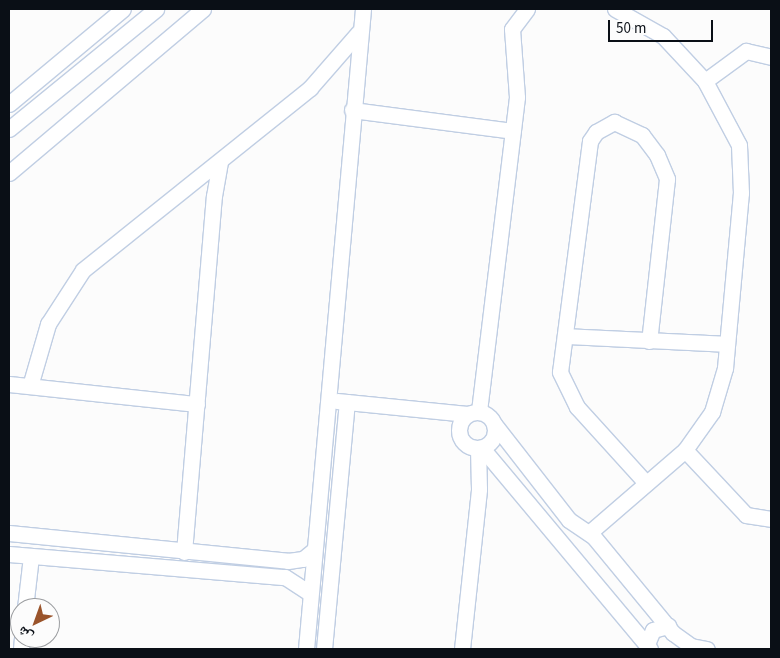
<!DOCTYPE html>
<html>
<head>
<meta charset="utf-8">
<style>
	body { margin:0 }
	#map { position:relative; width:780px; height:658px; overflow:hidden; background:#fcfcfc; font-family:"Source Sans 3","Noto Naskh Arabic",sans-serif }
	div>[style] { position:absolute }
	.roads { filter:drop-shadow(1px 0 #c0cee3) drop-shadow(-1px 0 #c0cee3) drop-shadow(0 1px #c0cee3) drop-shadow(0 -1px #c0cee3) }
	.minor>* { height:15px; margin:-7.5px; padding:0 7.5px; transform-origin:7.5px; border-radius:7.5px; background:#fff }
	.minor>.ring { margin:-7.5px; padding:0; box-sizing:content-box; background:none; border:15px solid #fff; border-radius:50% }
	span { translate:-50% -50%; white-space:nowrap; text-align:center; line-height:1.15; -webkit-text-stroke:4.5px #fcfcfc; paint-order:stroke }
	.frame { position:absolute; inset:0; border:10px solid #0a0f16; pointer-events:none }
	.north { position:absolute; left:10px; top:598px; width:50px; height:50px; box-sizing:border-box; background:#fcfcfc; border:1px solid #9b9da0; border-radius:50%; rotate:222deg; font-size:14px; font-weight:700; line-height:20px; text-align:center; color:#0a0f16 }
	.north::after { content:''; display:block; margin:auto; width:18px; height:22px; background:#9a542b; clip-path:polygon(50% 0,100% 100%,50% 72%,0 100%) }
	.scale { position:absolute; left:608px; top:20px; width:105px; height:22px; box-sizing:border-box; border:2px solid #0a0f16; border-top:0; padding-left:6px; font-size:15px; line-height:18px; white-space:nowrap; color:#0a0f16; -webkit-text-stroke:4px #fcfcfc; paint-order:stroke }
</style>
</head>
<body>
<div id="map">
	<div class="roads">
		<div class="minor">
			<div style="left:705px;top:81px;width:51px;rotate:-36.2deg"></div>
			<div style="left:746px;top:51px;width:26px;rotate:13deg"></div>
			<div style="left:9px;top:104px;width:148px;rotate:-39.8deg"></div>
			<div style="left:352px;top:110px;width:162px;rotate:7.4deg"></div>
			<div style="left:9px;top:129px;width:190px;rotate:-39.2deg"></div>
			<div style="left:9px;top:173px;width:254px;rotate:-40.2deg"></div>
			<div style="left:565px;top:336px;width:162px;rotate:2.8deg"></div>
			<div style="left:9px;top:384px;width:189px;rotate:6.1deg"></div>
			<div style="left:30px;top:386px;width:65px;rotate:-73.8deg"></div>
			<div style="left:48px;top:324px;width:64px;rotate:-57.1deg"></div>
			<div style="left:83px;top:270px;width:291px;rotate:-38.7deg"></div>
			<div style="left:310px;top:88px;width:73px;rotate:-48.9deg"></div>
			<div style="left:337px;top:401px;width:131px;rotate:5.7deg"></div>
			<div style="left:479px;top:411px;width:316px;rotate:-83.1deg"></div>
			<div style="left:517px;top:97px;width:68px;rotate:-94.2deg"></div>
			<div style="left:512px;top:29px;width:25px;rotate:-53deg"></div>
			<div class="ring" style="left:459px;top:412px;width:21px;height:21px"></div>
			<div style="left:495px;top:425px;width:120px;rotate:52.1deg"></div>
			<div style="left:569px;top:520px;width:29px;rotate:34deg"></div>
			<div style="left:593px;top:536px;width:126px;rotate:50.5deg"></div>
			<div style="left:673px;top:633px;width:22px;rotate:36deg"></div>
			<div style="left:691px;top:646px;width:16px;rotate:11deg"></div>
			<div style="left:482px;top:448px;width:262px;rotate:50.1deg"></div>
			<div style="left:685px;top:450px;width:89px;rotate:46.8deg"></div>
			<div style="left:746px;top:515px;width:25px;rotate:9deg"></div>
			<div style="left:646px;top:483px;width:103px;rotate:-132.2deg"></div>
			<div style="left:577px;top:407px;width:39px;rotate:-116deg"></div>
			<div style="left:560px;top:372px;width:233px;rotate:-82.6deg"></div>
			<div style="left:590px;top:141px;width:11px;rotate:-56deg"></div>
			<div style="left:596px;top:132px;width:21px;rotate:-29deg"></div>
			<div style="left:614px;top:122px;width:31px;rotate:25deg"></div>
			<div style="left:642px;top:135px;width:25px;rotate:53deg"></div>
			<div style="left:657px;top:155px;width:26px;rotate:67deg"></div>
			<div style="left:667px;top:179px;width:163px;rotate:96.3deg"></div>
			<div style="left:9px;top:533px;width:280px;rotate:5.7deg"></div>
			<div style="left:288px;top:561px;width:15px;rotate:-8deg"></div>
			<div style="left:303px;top:559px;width:14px;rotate:-39deg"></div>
			<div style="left:589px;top:533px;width:127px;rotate:-40.8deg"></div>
			<div style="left:685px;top:450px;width:47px;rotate:-54.6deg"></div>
			<div style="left:712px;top:412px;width:46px;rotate:-73.5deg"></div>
			<div style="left:725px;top:368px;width:176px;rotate:-84.8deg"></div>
			<div style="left:741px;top:193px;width:48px;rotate:-92.4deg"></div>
			<div style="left:739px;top:145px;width:72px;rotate:-118deg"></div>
			<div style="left:705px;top:81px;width:62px;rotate:-133deg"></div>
			<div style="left:663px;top:36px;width:55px;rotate:-150.6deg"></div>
			<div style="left:184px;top:552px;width:357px;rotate:-85.2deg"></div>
			<div style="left:214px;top:196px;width:35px;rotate:-80deg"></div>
			<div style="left:9px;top:554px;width:277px;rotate:4.8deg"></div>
			<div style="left:285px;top:577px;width:30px;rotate:33deg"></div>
			<div style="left:25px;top:608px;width:52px;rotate:-83.4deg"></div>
			<div style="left:647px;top:644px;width:15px;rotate:-67deg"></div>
			<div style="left:653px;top:630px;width:16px;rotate:-15deg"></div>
			<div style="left:21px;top:649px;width:11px;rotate:-85deg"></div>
			<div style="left:306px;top:649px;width:643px;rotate:-84.91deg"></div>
			<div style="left:324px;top:649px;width:248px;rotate:-84.7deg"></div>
			<div style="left:462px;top:649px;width:161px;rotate:-83.9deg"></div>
			<div style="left:479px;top:489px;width:41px;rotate:-91.4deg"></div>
		</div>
	</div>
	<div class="frame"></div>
	<div class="north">ش</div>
	<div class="scale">50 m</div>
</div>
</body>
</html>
